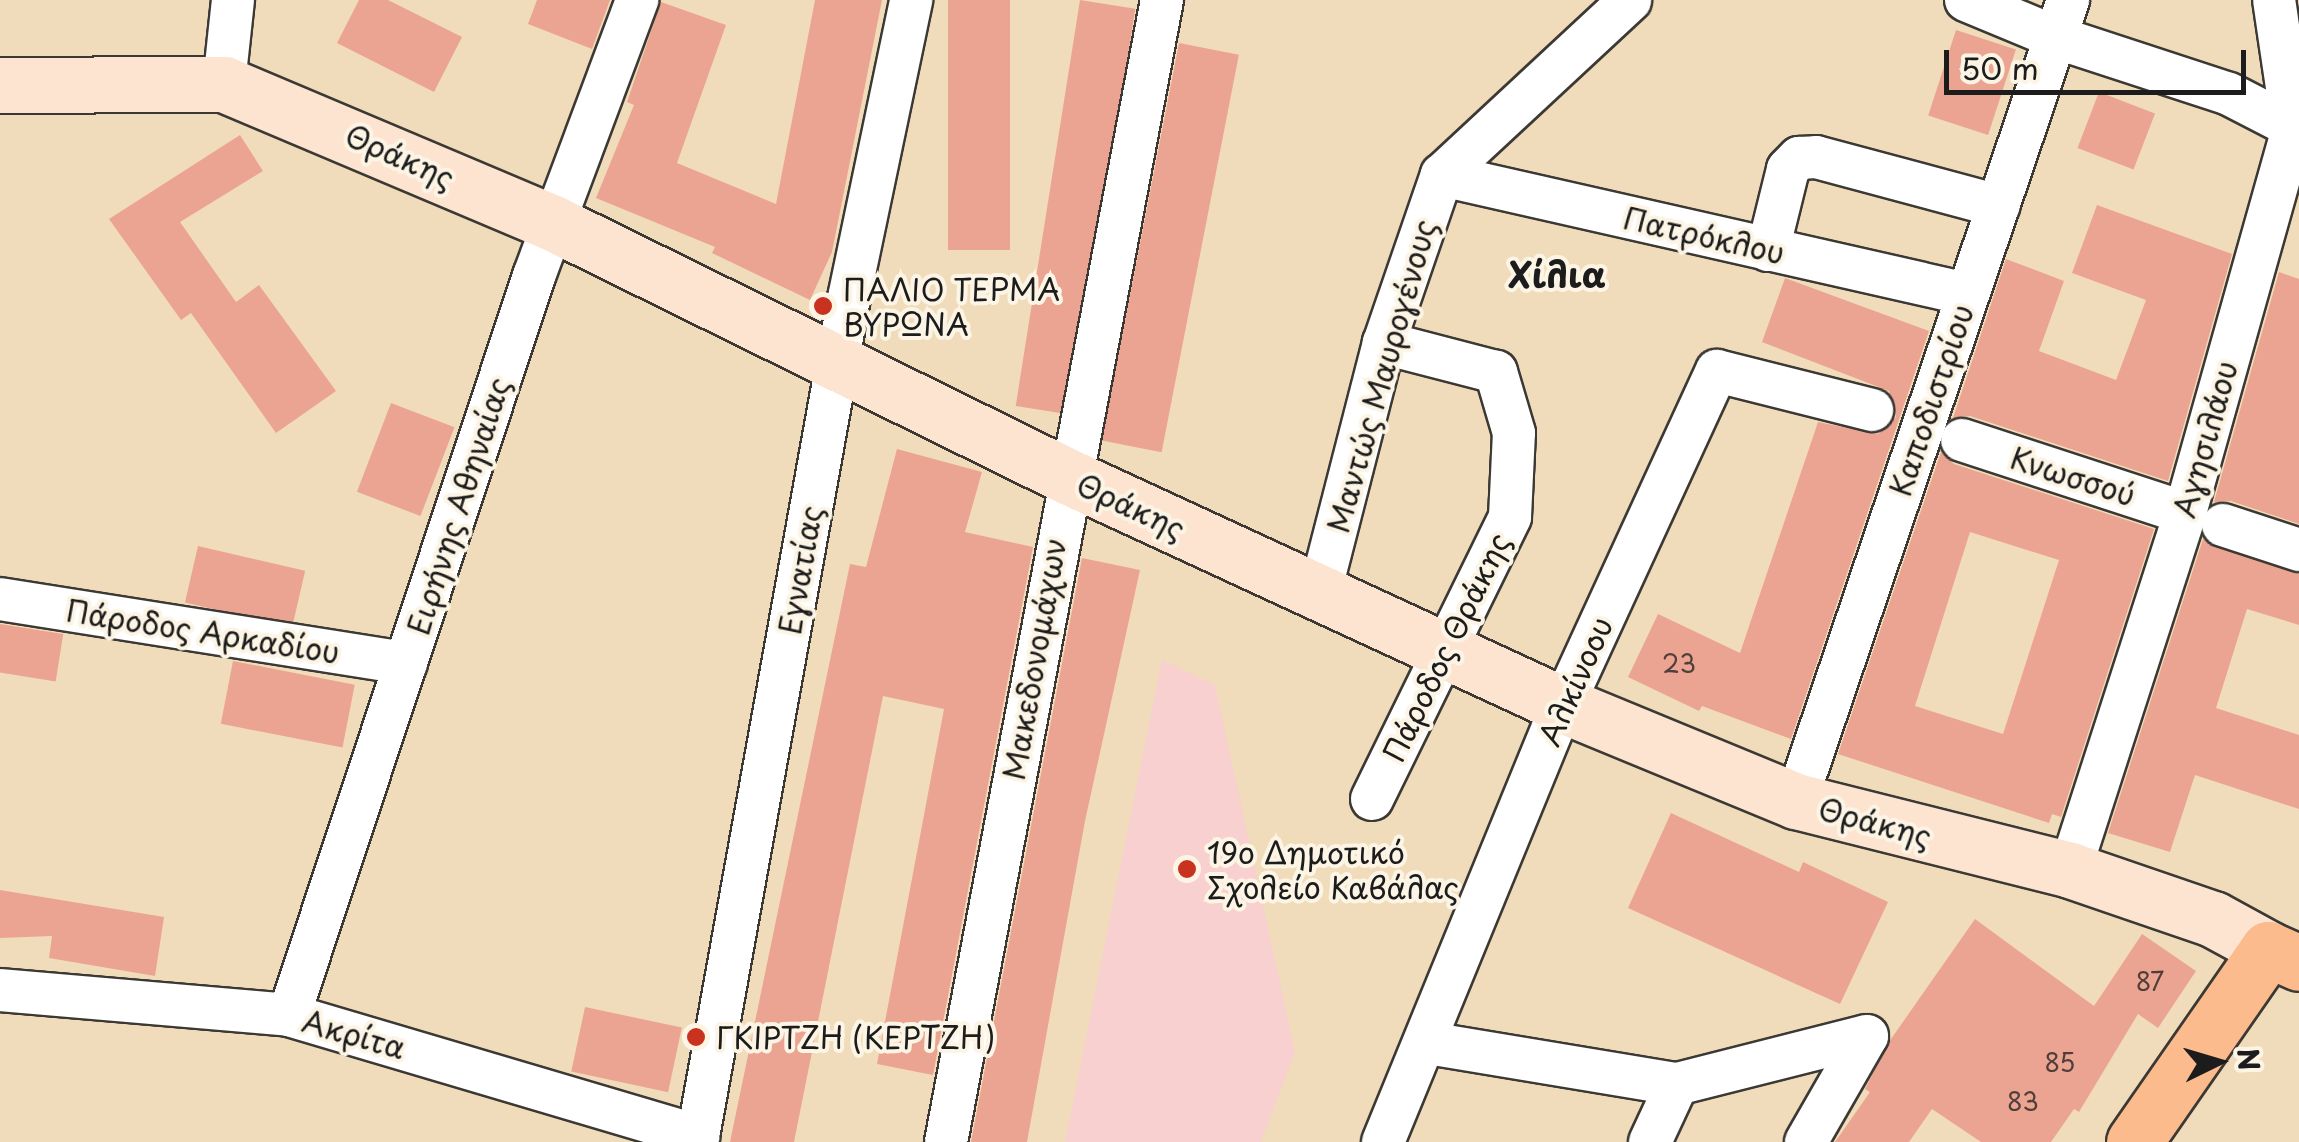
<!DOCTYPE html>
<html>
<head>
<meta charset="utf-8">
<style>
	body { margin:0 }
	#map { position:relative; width:2299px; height:1142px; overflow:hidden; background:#f0dcba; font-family:"Playpen Sans",sans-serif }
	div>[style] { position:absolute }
	.built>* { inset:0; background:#f7d0cf }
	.building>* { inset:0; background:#eca492; transform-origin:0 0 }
	.roads { filter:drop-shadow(2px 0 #3c3934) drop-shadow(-2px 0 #3c3934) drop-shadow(0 2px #3c3934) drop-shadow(0 -2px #3c3934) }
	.street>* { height:42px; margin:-21px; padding:0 21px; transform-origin:21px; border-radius:21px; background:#fff }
	.secondary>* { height:55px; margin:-27.5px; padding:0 27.5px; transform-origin:27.5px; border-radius:27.5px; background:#fde4d1 }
	.primary>* { height:55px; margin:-27.5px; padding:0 27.5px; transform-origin:27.5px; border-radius:27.5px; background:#fbbb8c }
	.dots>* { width:28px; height:28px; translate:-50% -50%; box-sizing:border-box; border:5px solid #fcf5e5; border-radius:50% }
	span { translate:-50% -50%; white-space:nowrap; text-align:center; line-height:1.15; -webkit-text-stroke:8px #fcf5e5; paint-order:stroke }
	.number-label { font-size:25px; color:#503e3a }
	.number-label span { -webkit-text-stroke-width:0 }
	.street-label { font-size:30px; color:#1c1c1c }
	.poi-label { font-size:30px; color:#1c1c1c }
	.left { translate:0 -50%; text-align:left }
	.quarter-label { font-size:35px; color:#1c1c1c; font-weight:700 }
	.north { position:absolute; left:2169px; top:1012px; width:100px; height:100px; -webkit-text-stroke:8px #fcf5e5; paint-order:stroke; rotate:85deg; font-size:28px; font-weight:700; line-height:40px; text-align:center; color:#1c1c1c }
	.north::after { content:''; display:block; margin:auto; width:35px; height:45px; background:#1c1c1c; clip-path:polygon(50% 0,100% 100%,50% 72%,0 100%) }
	.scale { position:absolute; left:1944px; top:50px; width:302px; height:45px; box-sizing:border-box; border:5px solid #1c1c1c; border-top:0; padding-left:12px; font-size:30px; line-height:35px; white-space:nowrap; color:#1c1c1c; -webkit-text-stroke:8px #fcf5e5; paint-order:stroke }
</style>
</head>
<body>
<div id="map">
	<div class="built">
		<div style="clip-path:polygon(1162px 660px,1215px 685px,1295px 1052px,1261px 1142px,1065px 1142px)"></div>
	</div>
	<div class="building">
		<div style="clip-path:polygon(359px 0,388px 0,462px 37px,434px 92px,337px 43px)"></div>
		<div style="clip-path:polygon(537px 0,610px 0,592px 49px,528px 24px)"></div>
		<div style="clip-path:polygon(815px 0,882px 0,832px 252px,810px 300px,712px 253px,715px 247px,596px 198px,634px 105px,627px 102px,661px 2px,726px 25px,677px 163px,776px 204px)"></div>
		<div style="left:948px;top:0;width:62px;height:250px"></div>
		<div style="left:1080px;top:0;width:56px;height:411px;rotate:9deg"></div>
		<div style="left:1956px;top:30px;width:63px;height:90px;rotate:18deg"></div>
		<div style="left:1179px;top:43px;width:61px;height:405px;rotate:11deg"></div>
		<div style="left:2099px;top:92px;width:60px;height:60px;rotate:21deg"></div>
		<div style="clip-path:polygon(240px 135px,263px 171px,180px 222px,236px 302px,259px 285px,336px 391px,276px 433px,191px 313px,181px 320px,109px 219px)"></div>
		<div style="clip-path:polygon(2097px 205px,2232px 254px,2168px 481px,1970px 416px,1953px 418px,2006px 259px,2064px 281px,2039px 351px,2116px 380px,2146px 300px,2072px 273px)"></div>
		<div style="clip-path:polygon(2279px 272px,2299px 279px,2299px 524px,2231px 501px,2214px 502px)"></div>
		<div style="clip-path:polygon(1785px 278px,1929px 331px,1791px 739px,1702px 706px,1699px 711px,1628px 677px,1658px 614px,1740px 653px,1818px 422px,1878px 434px,1896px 417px,1889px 391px,1762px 342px)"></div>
		<div style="left:391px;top:403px;width:68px;height:95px;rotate:21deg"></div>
		<div style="clip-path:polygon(897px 449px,982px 472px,965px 532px,1033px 547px,933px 1075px,877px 1064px,944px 709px,883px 696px,794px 1142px,730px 1142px,850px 564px,866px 567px)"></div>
		<div style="clip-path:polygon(evenodd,1941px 452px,1954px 464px,2154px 529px,2061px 817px,2052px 814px,2049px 823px,1838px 754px,1941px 452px,1970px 532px,2059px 560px,2003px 734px,1915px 706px,1970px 532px)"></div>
		<div style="clip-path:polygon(2203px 539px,2299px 574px,2299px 625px,2247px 609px,2216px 708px,2299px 735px,2299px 809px,2195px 775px,2170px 852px,2108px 833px)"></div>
		<div style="left:198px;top:546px;width:110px;height:58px;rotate:13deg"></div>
		<div style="clip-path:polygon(1082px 558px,1140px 570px,1085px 821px,1027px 1142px,971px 1142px)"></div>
		<div style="left:0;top:624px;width:64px;height:48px;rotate:9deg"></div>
		<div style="left:233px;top:661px;width:124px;height:64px;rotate:11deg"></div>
		<div style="clip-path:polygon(1671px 813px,1799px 872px,1803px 862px,1888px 902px,1840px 1004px,1628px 908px)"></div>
		<div style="clip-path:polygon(0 890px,164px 917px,155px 976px,49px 958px,52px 936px,0 938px)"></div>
		<div style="clip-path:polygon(1975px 919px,2094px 1006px,2142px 934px,2196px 971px,2158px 1028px,2138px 1014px,2079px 1112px,2074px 1109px,2051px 1142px,1981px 1142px,1932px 1109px,1909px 1142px,1835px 1142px,1870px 1092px,1865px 1089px,1891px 1039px)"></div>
		<div style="left:585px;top:1007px;width:99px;height:66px;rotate:12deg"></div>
	</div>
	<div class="roads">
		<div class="street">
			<div style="left:1966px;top:0;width:96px;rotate:22.6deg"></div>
			<div style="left:2055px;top:37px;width:183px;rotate:18.1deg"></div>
			<div style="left:2229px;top:94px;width:79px;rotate:27.2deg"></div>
			<div style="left:224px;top:84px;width:84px;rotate:-83.9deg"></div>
			<div style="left:1442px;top:175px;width:538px;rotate:12.77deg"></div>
			<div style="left:1768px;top:250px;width:83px;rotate:-76.1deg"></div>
			<div style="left:1788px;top:169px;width:16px;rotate:-45deg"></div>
			<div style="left:1799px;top:158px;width:17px;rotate:-3deg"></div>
			<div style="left:1816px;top:157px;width:189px;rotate:15deg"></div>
			<div style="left:1962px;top:440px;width:235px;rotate:18.1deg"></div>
			<div style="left:2223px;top:525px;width:80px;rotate:18.2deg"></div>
			<div style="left:1319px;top:596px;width:261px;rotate:-75.6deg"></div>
			<div style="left:1384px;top:343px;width:178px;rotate:-71deg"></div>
			<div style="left:1442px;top:175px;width:257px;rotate:-42.9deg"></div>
			<div style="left:0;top:599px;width:411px;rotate:9deg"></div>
			<div style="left:1372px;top:799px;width:314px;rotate:-63.9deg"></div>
			<div style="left:1510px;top:517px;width:84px;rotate:-87.3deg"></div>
			<div style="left:1514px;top:433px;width:64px;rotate:-106.4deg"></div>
			<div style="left:1496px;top:372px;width:116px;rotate:-165.5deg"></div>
			<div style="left:1796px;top:801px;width:846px;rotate:-71.24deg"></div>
			<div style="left:2070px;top:870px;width:375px;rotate:-72.1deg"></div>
			<div style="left:2185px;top:513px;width:400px;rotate:-74.3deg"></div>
			<div style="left:2293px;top:128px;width:129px;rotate:-98.4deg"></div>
			<div style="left:0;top:990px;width:290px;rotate:4.9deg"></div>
			<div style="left:289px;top:1015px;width:427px;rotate:16.5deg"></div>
			<div style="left:289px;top:1015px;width:779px;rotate:-71.66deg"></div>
			<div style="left:534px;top:276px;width:295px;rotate:-69.5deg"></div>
			<div style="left:1428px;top:1043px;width:252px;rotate:9.4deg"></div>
			<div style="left:1677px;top:1084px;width:196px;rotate:-14.2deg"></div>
			<div style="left:697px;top:1142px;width:858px;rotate:-79.79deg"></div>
			<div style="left:849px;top:298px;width:304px;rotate:-78.2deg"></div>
			<div style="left:946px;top:1142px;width:1162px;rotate:-79.29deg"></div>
			<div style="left:1383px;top:1142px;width:448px;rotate:-67.7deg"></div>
			<div style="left:1553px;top:727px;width:392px;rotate:-65.3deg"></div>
			<div style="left:1717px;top:371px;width:160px;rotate:14.1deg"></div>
			<div style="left:1650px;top:1142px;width:64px;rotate:-65deg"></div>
			<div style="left:1806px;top:1142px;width:122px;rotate:-60.1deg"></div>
		</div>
		<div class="secondary">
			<div style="left:0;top:85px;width:224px;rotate:-0.3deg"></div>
			<div style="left:224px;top:84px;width:357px;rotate:22.9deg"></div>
			<div style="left:553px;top:223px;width:573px;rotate:26.21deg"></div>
			<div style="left:1067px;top:476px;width:546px;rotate:24.78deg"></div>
			<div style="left:1563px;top:705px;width:252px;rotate:22.4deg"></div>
			<div style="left:1796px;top:801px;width:283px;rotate:14.1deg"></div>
			<div style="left:2070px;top:870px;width:151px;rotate:18.9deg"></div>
			<div style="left:2213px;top:919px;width:63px;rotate:28.6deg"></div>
		</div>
		<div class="primary">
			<div style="left:2134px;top:1142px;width:235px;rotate:-55.2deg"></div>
			<div style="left:2268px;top:949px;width:34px;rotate:24deg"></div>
		</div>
	</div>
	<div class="dots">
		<div style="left:823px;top:306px;background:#c8321e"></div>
		<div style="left:1187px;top:869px;background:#c8321e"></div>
		<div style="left:696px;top:1037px;background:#c8321e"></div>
	</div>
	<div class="number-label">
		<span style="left:1679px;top:663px">23</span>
		<span style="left:2150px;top:981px">87</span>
		<span style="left:2060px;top:1062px">85</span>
		<span style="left:2023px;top:1101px">83</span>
	</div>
	<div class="street-label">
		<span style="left:400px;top:156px;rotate:24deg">Θράκης</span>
		<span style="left:1704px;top:235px;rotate:13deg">Πατρόκλου</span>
		<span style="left:1381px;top:376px;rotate:-74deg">Μαντώς Μαυρογένους</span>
		<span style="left:1931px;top:400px;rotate:-71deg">Καποδιστρίου</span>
		<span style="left:2205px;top:439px;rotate:-74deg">Αγησιλάου</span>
		<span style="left:2073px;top:476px;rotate:18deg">Κνωσσού</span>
		<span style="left:458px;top:506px;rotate:-72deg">Ειρήνης Αθηναίας</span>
		<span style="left:1131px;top:506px;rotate:25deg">Θράκης</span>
		<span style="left:800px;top:570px;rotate:-80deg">Εγνατίας</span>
		<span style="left:203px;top:631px;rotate:9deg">Πάροδος Αρκαδίου</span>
		<span style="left:1446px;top:647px;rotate:-64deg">Πάροδος Θράκης</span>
		<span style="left:1034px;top:659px;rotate:-80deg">Μακεδονομάχων</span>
		<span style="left:1575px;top:681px;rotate:-66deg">Αλκίνοου</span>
		<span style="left:1875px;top:822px;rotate:15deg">Θράκης</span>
		<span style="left:354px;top:1034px;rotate:16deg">Ακρίτα</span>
	</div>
	<div class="poi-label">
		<span class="left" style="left:843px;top:306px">ΠΑΛΙΟ ΤΕΡΜΑ<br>ΒΥΡΩΝΑ</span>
		<span class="left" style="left:1207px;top:869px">19ο Δημοτικό<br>Σχολείο Καβάλας</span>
		<span class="left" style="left:716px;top:1037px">ΓΚΙΡΤΖΗ (ΚΕΡΤΖΗ)</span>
	</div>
	<div class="quarter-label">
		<span style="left:1557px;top:274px">Χίλια</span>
	</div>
	<div class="north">N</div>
	<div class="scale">50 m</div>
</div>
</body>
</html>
